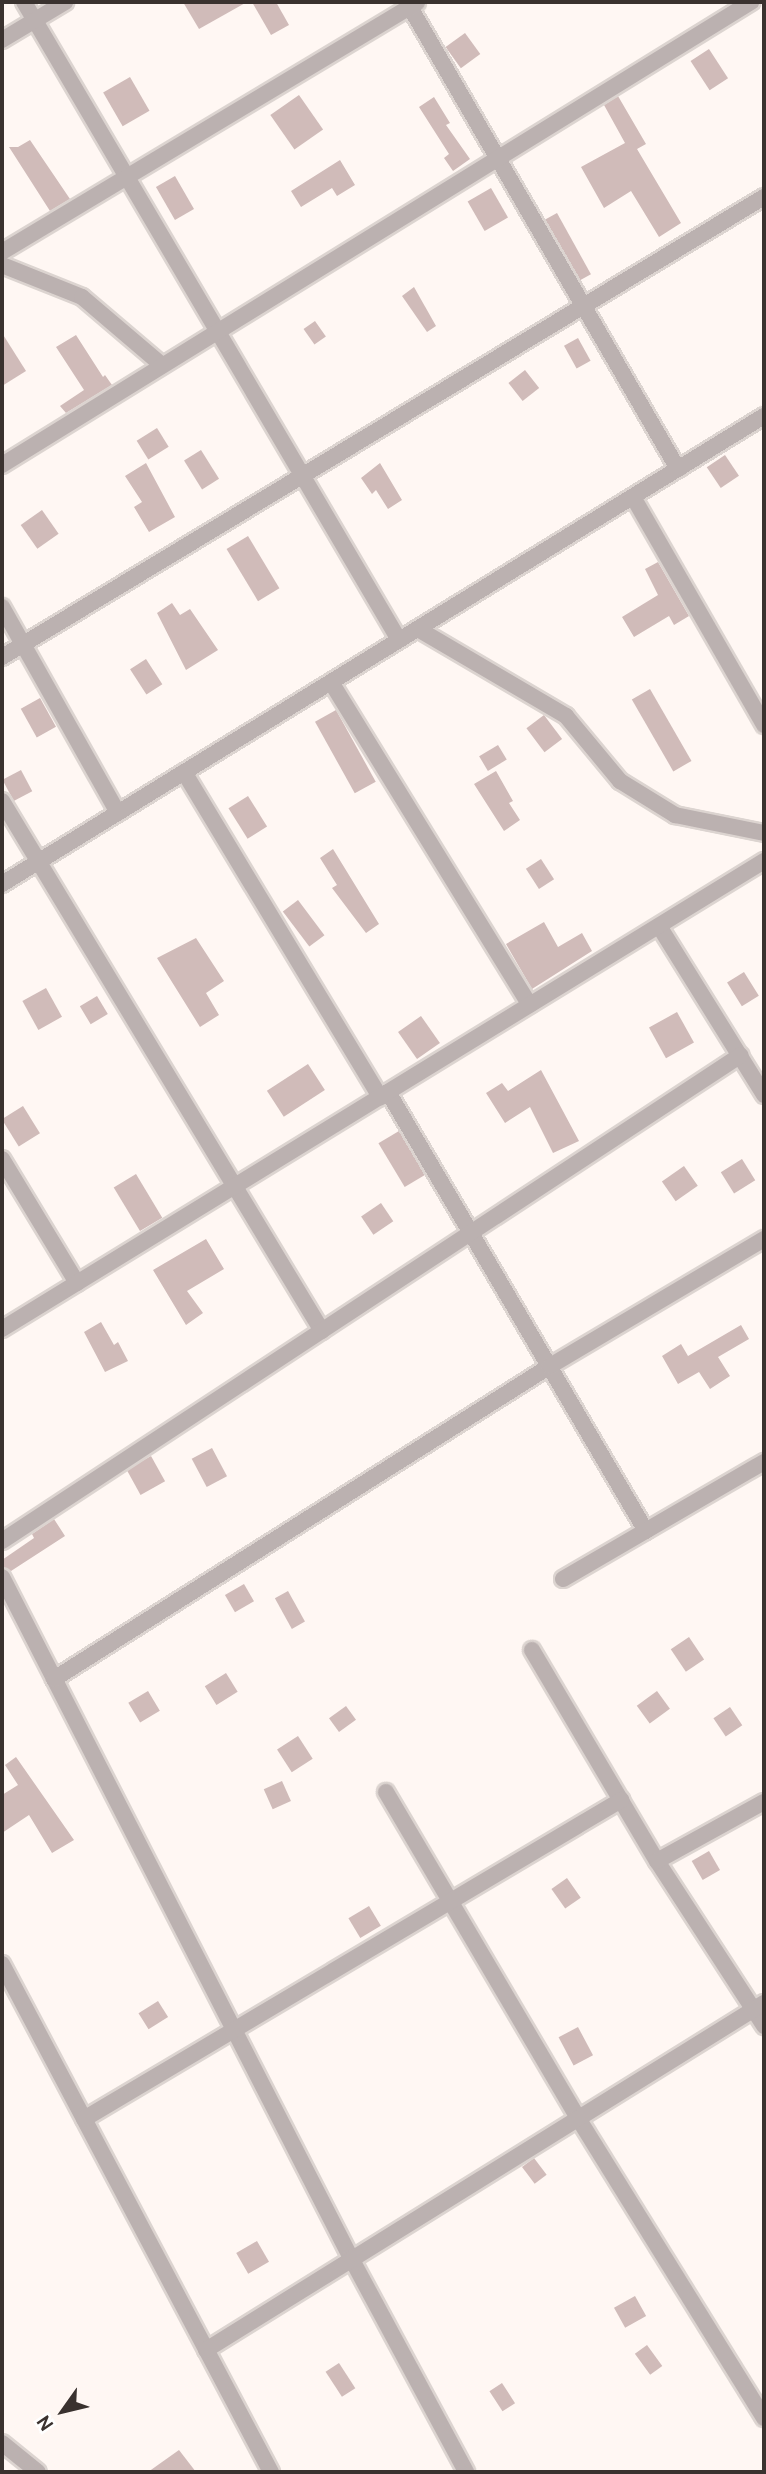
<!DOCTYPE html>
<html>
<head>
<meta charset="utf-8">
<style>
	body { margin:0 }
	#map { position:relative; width:766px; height:2474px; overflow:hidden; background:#fff7f3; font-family:Cabin,sans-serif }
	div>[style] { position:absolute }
	.building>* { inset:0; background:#d0bbb9; transform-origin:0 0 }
	.roads { filter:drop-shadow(2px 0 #dcd4d0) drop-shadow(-2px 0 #dcd4d0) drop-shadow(0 2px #dcd4d0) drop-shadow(0 -2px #dcd4d0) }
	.minor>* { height:16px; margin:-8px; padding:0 8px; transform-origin:8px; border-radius:8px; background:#bbb1b0 }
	span { translate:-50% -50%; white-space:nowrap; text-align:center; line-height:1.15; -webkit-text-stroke:5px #fff; paint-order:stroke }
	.frame { position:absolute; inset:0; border:4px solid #3a322f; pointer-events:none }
	.north { position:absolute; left:28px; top:2376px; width:70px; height:70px; -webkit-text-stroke:5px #fff; paint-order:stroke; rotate:236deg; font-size:19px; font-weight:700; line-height:28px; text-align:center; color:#3a322f }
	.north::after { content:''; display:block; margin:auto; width:24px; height:32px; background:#3a322f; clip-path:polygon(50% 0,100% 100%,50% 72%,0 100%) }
</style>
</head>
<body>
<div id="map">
	<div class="building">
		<div style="clip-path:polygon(183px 2px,247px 2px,199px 29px)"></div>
		<div style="clip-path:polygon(252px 2px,276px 2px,289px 25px,271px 35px)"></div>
		<div style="left:465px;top:33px;width:26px;height:24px;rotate:54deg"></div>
		<div style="left:709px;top:49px;width:35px;height:22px;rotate:57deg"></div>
		<div style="left:130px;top:77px;width:39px;height:31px;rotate:60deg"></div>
		<div style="left:299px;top:95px;width:42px;height:35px;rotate:55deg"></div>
		<div style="clip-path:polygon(618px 96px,646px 144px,637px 149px,681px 223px,659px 237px,631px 191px,604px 208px,581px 167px,625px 143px,604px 105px)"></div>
		<div style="clip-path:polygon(434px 97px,450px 123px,446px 125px,470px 159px,453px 171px,444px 158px,449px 154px,419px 107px)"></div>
		<div style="clip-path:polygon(30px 140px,70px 199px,50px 211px,9px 147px,18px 147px)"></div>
		<div style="clip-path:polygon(340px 160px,355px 185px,337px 196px,332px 188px,301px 207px,291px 191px)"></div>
		<div style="left:175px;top:176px;width:38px;height:22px;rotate:60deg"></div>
		<div style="left:491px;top:188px;width:34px;height:27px;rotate:60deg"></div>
		<div style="left:557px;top:213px;width:70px;height:14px;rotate:61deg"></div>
		<div style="clip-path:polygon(414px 287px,436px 326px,427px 332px,402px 296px)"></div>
		<div style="left:315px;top:321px;width:19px;height:14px;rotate:55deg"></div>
		<div style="clip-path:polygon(2px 333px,26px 371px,2px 386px)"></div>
		<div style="clip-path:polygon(76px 335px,103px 377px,105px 375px,112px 385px,66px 413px,60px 406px,84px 390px,56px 347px)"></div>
		<div style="left:578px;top:338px;width:26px;height:16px;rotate:61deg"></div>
		<div style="left:525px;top:370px;width:23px;height:21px;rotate:52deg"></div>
		<div style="left:157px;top:428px;width:22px;height:24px;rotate:58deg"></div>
		<div style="left:201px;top:450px;width:34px;height:20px;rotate:58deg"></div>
		<div style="left:725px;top:455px;width:25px;height:22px;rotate:56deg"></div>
		<div style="clip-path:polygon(146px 463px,175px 517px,149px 532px,134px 507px,142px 502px,125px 476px)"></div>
		<div style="clip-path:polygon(380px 463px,402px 500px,388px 509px,376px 490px,372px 494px,361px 478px)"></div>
		<div style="left:42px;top:510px;width:29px;height:26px;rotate:55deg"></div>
		<div style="left:248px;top:536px;width:61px;height:25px;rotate:59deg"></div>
		<div style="clip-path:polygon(658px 562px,689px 616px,674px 625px,669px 616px,634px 637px,622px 617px,658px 595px,645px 569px)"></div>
		<div style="clip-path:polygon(172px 603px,180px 615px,190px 609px,218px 650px,186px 670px,157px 613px)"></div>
		<div style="left:146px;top:659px;width:30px;height:19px;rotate:57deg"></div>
		<div style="left:650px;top:689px;width:83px;height:21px;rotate:60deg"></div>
		<div style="left:40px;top:698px;width:33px;height:22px;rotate:61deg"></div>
		<div style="left:336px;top:710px;width:82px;height:24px;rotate:61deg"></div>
		<div style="left:544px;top:715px;width:30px;height:22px;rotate:53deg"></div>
		<div style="left:498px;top:745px;width:17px;height:22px;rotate:59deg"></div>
		<div style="left:21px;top:770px;width:24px;height:21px;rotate:62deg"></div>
		<div style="clip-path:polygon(496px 771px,513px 801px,509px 803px,520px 820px,504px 831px,474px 784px)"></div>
		<div style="left:248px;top:796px;width:36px;height:23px;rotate:58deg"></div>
		<div style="clip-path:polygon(333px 849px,379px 924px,366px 933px,332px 888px,337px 885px,320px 858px)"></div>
		<div style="left:541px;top:859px;width:24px;height:18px;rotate:57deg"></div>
		<div style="left:298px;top:900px;width:44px;height:19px;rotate:53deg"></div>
		<div style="clip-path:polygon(544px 922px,558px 947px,582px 933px,592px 951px,532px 989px,506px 944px)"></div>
		<div style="clip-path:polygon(196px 938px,224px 981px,206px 993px,219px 1015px,200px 1027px,157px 958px)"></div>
		<div style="left:744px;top:972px;width:28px;height:20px;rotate:58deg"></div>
		<div style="left:46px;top:988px;width:33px;height:27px;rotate:61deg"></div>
		<div style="left:97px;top:996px;width:21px;height:20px;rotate:59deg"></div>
		<div style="left:677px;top:1012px;width:35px;height:32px;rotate:61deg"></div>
		<div style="left:421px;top:1016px;width:33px;height:28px;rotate:55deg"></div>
		<div style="left:308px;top:1064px;width:31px;height:49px;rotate:57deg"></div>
		<div style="clip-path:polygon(541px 1070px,579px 1141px,553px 1153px,530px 1107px,505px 1123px,486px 1093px,502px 1083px,508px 1091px)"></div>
		<div style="left:23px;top:1106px;width:32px;height:25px;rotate:58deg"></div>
		<div style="left:399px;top:1131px;width:51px;height:24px;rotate:59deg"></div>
		<div style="left:742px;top:1159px;width:25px;height:25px;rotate:58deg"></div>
		<div style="left:684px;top:1166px;width:24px;height:27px;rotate:55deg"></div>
		<div style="left:136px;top:1174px;width:51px;height:26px;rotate:59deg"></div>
		<div style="left:381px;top:1203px;width:22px;height:24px;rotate:56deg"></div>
		<div style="clip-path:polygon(206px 1239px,224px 1269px,187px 1291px,203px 1313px,186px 1325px,153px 1270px)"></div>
		<div style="clip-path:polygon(101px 1322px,114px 1345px,118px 1342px,128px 1361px,105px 1372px,84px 1332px)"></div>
		<div style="clip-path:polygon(741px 1325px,749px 1339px,718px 1357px,730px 1376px,710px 1389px,699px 1372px,678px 1384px,662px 1356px,681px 1344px,688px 1356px)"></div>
		<div style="left:212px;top:1448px;width:32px;height:23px;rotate:62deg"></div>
		<div style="left:151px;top:1456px;width:29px;height:28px;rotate:61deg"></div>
		<div style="clip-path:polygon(54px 1519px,65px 1536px,11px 1571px,2px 1567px,2px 1560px,34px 1538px,32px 1534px)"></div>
		<div style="left:244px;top:1584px;width:20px;height:22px;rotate:60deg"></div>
		<div style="left:288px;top:1591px;width:35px;height:15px;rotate:61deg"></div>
		<div style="left:689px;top:1637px;width:27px;height:22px;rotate:56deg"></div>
		<div style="left:226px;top:1673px;width:22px;height:25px;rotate:58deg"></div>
		<div style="left:148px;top:1691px;width:23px;height:23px;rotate:59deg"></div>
		<div style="left:657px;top:1691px;width:22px;height:25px;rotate:54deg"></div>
		<div style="left:346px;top:1706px;width:17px;height:21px;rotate:54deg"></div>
		<div style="left:730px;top:1707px;width:22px;height:20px;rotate:56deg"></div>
		<div style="left:298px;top:1736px;width:27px;height:25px;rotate:57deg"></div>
		<div style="clip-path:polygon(16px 1757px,74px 1840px,52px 1853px,29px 1815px,2px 1833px,2px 1795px,18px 1785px,5px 1765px)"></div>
		<div style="left:282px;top:1781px;width:22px;height:20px;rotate:66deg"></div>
		<div style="left:709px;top:1851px;width:22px;height:20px;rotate:60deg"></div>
		<div style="left:567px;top:1878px;width:24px;height:19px;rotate:55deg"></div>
		<div style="left:369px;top:1906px;width:23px;height:24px;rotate:59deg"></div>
		<div style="left:158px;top:2001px;width:19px;height:23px;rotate:58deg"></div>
		<div style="left:578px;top:2027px;width:32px;height:22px;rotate:62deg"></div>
		<div style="left:534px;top:2158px;width:21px;height:15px;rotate:53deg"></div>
		<div style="left:257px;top:2241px;width:24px;height:24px;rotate:60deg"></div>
		<div style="left:635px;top:2296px;width:23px;height:24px;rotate:61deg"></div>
		<div style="left:647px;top:2345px;width:26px;height:15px;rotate:54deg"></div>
		<div style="left:339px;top:2363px;width:30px;height:16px;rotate:57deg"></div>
		<div style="left:502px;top:2383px;width:24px;height:15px;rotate:57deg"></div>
		<div style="clip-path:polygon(179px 2450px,196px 2472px,148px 2472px)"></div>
	</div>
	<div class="roads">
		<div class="minor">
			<div style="left:24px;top:2px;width:740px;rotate:59.55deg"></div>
			<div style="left:407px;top:2px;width:540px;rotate:59.87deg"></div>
			<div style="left:2px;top:40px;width:74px;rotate:-31.1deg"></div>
			<div style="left:2px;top:252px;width:484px;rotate:-31deg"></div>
			<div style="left:2px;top:265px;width:86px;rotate:21.8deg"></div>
			<div style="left:82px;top:297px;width:105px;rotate:40.4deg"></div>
			<div style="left:2px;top:465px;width:881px;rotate:-31.72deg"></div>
			<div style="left:633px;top:497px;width:263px;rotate:60.1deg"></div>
			<div style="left:2px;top:607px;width:236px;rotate:60.6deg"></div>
			<div style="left:418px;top:629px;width:172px;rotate:30.4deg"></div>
			<div style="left:566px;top:716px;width:85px;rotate:50.3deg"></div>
			<div style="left:620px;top:781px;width:65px;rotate:31.7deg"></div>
			<div style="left:675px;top:815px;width:91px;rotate:11.4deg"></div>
			<div style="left:2px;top:657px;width:890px;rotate:-31.12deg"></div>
			<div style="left:331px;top:682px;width:379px;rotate:58.4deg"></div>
			<div style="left:184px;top:772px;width:380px;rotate:58.9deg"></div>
			<div style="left:2px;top:801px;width:619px;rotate:58.88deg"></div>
			<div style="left:2px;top:884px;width:894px;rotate:-31.56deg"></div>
			<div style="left:659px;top:926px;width:199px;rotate:58.1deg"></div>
			<div style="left:388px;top:1092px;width:509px;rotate:59.56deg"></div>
			<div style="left:2px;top:1159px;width:145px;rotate:58.8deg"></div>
			<div style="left:2px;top:1329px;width:894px;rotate:-31.56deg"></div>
			<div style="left:2px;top:1541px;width:884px;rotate:-33.33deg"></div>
			<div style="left:2px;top:1577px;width:765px;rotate:62.87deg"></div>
			<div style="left:351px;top:2258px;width:243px;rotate:61.7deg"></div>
			<div style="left:563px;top:1579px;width:233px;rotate:-30.2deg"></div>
			<div style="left:532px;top:1650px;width:245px;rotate:59.4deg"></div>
			<div style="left:657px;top:1861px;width:197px;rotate:57deg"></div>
			<div style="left:54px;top:1679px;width:587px;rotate:-32.25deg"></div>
			<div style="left:550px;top:1366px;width:249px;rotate:-30.7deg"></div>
			<div style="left:386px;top:1792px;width:378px;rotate:59.5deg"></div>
			<div style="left:578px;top:2118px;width:353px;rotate:58.2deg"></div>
			<div style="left:657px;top:1861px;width:122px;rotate:-28.9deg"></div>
			<div style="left:2px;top:1964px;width:575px;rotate:62.1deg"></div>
			<div style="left:84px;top:2119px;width:625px;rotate:-30.71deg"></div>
			<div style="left:206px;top:2350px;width:657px;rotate:-31.88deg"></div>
			<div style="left:2px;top:2443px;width:46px;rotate:38.9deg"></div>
		</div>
	</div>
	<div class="frame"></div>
	<div class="north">N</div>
</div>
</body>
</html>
